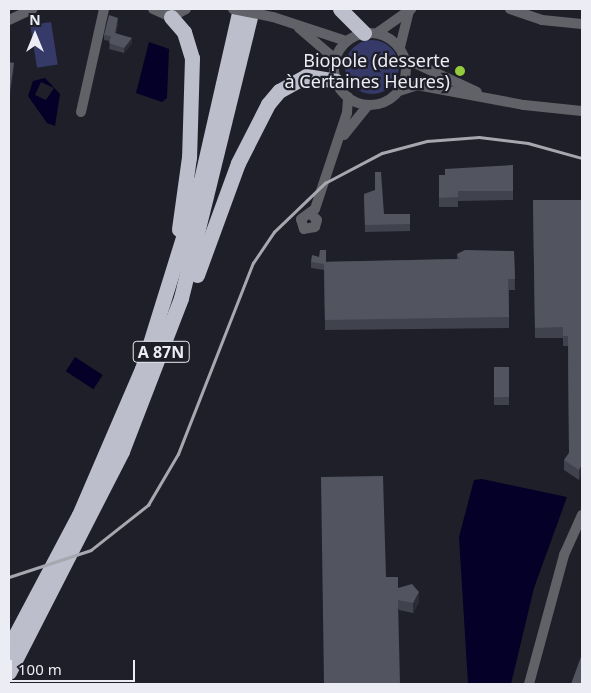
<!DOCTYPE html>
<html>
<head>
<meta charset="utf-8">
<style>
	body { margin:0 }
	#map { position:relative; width:591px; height:693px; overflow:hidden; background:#1e1f29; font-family:"Noto Sans",sans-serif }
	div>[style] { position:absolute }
	.green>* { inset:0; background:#363a68; transform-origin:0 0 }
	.round { border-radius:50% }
	.water>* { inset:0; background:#050027; transform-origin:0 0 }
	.minor>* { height:10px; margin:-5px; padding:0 5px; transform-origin:5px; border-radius:5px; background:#616267 }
	.minor>.ring { margin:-5px; padding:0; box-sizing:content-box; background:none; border:10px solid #616267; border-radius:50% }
	.highway>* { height:15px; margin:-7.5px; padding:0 7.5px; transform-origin:7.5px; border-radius:7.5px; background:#bcbecc }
	.rail>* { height:2.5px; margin:-1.25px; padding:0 1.25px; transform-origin:1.25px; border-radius:1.25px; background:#a6a7af }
	.minor-bridge>* { height:10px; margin:-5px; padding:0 5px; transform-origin:5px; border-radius:5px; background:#616267 }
	.wall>* { inset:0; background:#40424d; transform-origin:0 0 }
	.shaded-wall>* { inset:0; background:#2b2c37 }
	.building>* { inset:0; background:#52545f; transform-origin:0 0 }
	.dots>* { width:14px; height:14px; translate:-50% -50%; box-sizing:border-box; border:2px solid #1e1f29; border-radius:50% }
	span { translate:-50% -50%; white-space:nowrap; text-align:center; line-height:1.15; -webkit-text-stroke:4.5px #1e1f29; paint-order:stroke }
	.shield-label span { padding:1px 4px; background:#1e1f29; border:1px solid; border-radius:4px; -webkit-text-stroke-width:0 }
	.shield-label { font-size:16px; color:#ecedf4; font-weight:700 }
	.poi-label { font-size:18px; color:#ecedf4 }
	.right { translate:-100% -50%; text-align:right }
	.frame { position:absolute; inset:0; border:10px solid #ecedf4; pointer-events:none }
	.north { position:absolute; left:10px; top:10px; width:50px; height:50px; -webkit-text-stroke:4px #1e1f29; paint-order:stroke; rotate:0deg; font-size:14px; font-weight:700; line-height:20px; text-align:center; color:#ecedf4 }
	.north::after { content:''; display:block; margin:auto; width:18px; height:22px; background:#ecedf4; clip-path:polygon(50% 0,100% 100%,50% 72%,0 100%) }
	.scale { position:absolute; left:10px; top:660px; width:125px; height:22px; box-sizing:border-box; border:2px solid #ecedf4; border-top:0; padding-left:6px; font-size:15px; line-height:18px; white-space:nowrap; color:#ecedf4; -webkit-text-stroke:4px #1e1f29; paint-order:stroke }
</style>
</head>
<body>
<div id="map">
	<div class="green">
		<div style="left:51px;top:22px;width:43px;height:21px;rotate:81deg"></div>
		<div class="round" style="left:345px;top:40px;width:54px;height:54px"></div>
	</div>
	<div class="water">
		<div style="clip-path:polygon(149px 42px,169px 49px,167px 98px,162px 102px,136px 93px)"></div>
		<div style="clip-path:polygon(evenodd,45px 78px,60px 94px,55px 126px,47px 123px,28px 96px,33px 81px,45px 78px,41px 82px,54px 88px,46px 100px,35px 95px,41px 82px)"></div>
		<div style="left:75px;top:357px;width:33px;height:17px;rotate:33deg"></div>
		<div style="clip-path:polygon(482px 479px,567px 497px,534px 588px,511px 684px,468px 684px,459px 537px,474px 480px)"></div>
	</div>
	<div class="minor">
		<div style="left:153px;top:9px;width:20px;rotate:24deg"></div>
		<div style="left:171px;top:17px;width:17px;rotate:-28deg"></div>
		<div style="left:510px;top:9px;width:34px;rotate:19deg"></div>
		<div style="left:542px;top:20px;width:40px;rotate:5.7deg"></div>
		<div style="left:273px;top:17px;width:77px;rotate:18.2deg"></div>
		<div style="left:9px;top:20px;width:26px;rotate:-25deg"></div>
		<div style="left:299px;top:28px;width:48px;rotate:40.7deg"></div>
		<div class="ring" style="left:334px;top:33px;width:62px;height:62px"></div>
		<div style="left:377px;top:33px;width:42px;rotate:-35.2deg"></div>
		<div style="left:400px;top:47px;width:37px;rotate:-76deg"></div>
		<div style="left:406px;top:59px;width:78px;rotate:24.9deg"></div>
		<div style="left:399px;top:91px;width:19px;rotate:-18deg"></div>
		<div style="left:417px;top:85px;width:109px;rotate:10.6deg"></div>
		<div style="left:524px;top:105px;width:58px;rotate:5.9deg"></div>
		<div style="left:81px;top:112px;width:106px;rotate:-77.4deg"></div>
		<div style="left:344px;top:135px;width:38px;rotate:-51deg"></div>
		<div style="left:311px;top:214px;width:8px;rotate:45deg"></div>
		<div style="left:317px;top:220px;width:7px;rotate:106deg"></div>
		<div style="left:315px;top:227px;width:11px;rotate:170deg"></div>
		<div style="left:304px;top:229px;width:10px;rotate:-107deg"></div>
		<div style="left:301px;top:219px;width:17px;rotate:-36deg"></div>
		<div style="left:315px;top:209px;width:101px;rotate:-71.6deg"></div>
		<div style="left:347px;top:113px;width:16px;rotate:-86deg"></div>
		<div style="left:529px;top:684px;width:134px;rotate:-74.8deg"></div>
		<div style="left:564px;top:555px;width:44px;rotate:-65.8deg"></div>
	</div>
	<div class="highway">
		<div style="left:340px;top:9px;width:34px;rotate:45deg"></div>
		<div style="left:171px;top:17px;width:20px;rotate:49deg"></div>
		<div style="left:184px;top:32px;width:27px;rotate:73deg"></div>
		<div style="left:192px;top:58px;width:99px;rotate:91.7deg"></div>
		<div style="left:189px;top:157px;width:73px;rotate:97.9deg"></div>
		<div style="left:197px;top:275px;width:119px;rotate:-69.9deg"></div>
		<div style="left:238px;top:163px;width:66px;rotate:-63deg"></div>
		<div style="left:268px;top:104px;width:17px;rotate:-50deg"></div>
		<div style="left:279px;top:91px;width:31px;rotate:-29deg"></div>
		<div style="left:306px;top:76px;width:30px;rotate:9deg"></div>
		<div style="left:9px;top:647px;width:149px;rotate:-62.1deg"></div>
		<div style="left:79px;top:515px;width:159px;rotate:-66.7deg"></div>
		<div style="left:142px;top:369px;width:198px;rotate:-72.7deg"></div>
		<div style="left:201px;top:180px;width:175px;rotate:-77.2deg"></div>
		<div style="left:9px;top:672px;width:248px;rotate:-62.9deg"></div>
		<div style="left:122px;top:451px;width:164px;rotate:-68.9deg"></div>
		<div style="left:181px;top:298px;width:298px;rotate:-76.2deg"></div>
	</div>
	<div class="rail">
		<div style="left:9px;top:577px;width:86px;rotate:-18.2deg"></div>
		<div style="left:91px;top:550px;width:73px;rotate:-38.3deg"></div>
		<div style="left:148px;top:505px;width:59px;rotate:-59.5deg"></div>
		<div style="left:178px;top:454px;width:205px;rotate:-68.6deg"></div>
		<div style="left:253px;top:263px;width:37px;rotate:-56deg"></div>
		<div style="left:274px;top:232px;width:71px;rotate:-43.9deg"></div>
		<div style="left:325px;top:183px;width:64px;rotate:-27.8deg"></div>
		<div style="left:382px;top:153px;width:47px;rotate:-14.9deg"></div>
		<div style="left:427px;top:141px;width:52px;rotate:-4.4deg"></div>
		<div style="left:479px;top:137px;width:49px;rotate:7deg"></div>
		<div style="left:528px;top:143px;width:56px;rotate:15.5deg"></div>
	</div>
	<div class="minor-bridge">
		<div style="left:233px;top:9px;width:41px;rotate:11.3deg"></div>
	</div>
	<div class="wall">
		<div style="clip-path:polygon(118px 24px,116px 33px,132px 43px,124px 53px,109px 49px,110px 41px,104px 40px,104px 35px)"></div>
		<div style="clip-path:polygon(513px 165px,513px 200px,458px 201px,458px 207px,439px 207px,439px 175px,445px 175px)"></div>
		<div style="clip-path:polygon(364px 194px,384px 214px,410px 214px,410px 231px,365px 232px)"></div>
		<div style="clip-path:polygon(533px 200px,582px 200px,579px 480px,564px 470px,564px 460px,569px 453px,568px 346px,563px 346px,563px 338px,535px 338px)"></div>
		<div style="clip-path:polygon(514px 251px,515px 290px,509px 290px,509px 328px,325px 330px,324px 270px,311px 268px,311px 262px,457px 259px,457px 254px)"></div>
		<div style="left:494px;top:367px;width:15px;height:38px"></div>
		<div style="clip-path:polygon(386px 577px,398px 588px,419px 602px,413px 613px,399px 610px)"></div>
	</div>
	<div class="shaded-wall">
		<div style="clip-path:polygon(118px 18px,118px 24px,115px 38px,115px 33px)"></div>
		<div style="clip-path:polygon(132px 38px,132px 43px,124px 53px,124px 48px)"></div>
		<div style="clip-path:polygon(14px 63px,14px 70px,9px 103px,9px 97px)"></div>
		<div style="clip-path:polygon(582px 465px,582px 475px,579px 480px,579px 470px)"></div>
		<div style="clip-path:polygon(419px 592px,419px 602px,413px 613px,413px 603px)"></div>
	</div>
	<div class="building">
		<div style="clip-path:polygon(109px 15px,118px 18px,115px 33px,132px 38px,124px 48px,109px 43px,111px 36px,104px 35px)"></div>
		<div style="clip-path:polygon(9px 62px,14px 63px,9px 97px)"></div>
		<div style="clip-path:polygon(513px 165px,513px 191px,458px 191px,458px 197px,439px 198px,439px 175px,445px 175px,445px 169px)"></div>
		<div style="clip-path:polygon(375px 172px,381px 172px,384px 214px,410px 214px,410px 224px,365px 225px,364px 194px,375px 190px)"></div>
		<div style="clip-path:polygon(533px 200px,582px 200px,582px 465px,579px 470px,564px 460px,569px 453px,568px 336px,563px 336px,563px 327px,535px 328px)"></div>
		<div style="clip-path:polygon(320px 250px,326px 250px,326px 262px,324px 262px,324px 264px,311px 262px,312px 255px,319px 257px)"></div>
		<div style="clip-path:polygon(465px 250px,514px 251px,515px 279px,508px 279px,509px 317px,325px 320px,324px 262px,460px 259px,457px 254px)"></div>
		<div style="left:494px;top:367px;width:15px;height:30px"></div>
		<div style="clip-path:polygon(383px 476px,386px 577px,398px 577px,398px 588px,412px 584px,419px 592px,413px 603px,398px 600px,400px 684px,324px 684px,321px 477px)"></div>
		<div style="clip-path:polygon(582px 654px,582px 684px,571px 684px)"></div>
	</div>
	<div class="dots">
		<div style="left:460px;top:71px;background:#94cc3c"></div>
	</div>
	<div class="shield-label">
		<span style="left:161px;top:352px">A 87N</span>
	</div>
	<div class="poi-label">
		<span class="right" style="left:450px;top:71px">Biopole (desserte<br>à Certaines Heures)</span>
	</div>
	<div class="frame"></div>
	<div class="north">N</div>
	<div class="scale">100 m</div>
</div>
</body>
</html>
